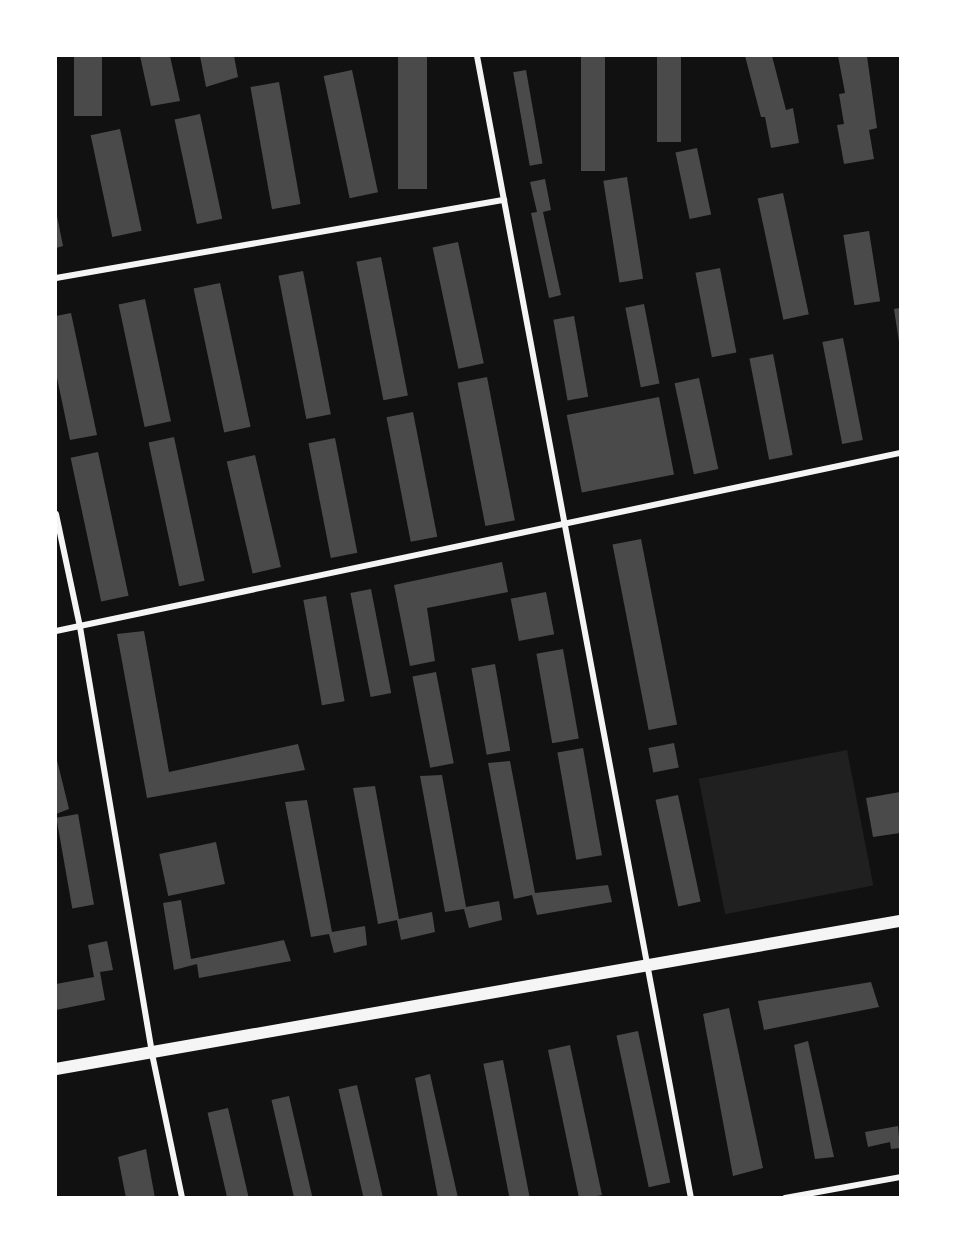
<!DOCTYPE html>
<html>
<head>
<meta charset="utf-8">
<style>
	body { margin:0 }
	#map { position:relative; width:956px; height:1253px; overflow:hidden; background:#111; font-family:Spectral,serif }
	div>[style] { position:absolute }
	.green>* { inset:0; background:#202020; transform-origin:0 0 }
	.building>* { inset:0; background:#4a4a4a; transform-origin:0 0 }
	.minor>* { height:6px; margin:-3px; padding:0 3px; transform-origin:3px; border-radius:3px; background:#f5f5f5 }
	.secondary>* { height:12px; margin:-6px; padding:0 6px; transform-origin:6px; border-radius:6px; background:#f5f5f5 }
	span { translate:-50% -50%; white-space:nowrap; text-align:center; line-height:1.15; -webkit-text-stroke:6px #fff; paint-order:stroke }
	.frame { position:absolute; inset:0; border:57px solid #fff; pointer-events:none }
</style>
</head>
<body>
<div id="map">
	<div class="green">
		<div style="left:847px;top:750px;width:138px;height:151px;rotate:79deg"></div>
	</div>
	<div class="building">
		<div style="left:74px;top:56px;width:28px;height:60px"></div>
		<div style="clip-path:polygon(140px 56px,170px 56px,180px 101px,151px 106px)"></div>
		<div style="clip-path:polygon(200px 56px,234px 56px,238px 77px,206px 87px)"></div>
		<div style="left:398px;top:56px;width:29px;height:133px"></div>
		<div style="left:581px;top:56px;width:24px;height:115px"></div>
		<div style="left:657px;top:56px;width:24px;height:86px"></div>
		<div style="clip-path:polygon(745px 56px,772px 56px,786px 110px,793px 108px,799px 143px,771px 148px,765px 117px,761px 117px)"></div>
		<div style="clip-path:polygon(838px 56px,867px 56px,877px 128px,869px 130px,874px 159px,844px 164px,837px 125px,844px 124px,839px 94px,845px 93px)"></div>
		<div style="left:352px;top:70px;width:125px;height:29px;rotate:78deg"></div>
		<div style="left:526px;top:70px;width:95px;height:13px;rotate:80deg"></div>
		<div style="left:279px;top:82px;width:124px;height:29px;rotate:80deg"></div>
		<div style="left:200px;top:114px;width:107px;height:26px;rotate:78deg"></div>
		<div style="left:120px;top:129px;width:104px;height:30px;rotate:78deg"></div>
		<div style="left:697px;top:148px;width:68px;height:22px;rotate:78deg"></div>
		<div style="left:627px;top:177px;width:103px;height:24px;rotate:81deg"></div>
		<div style="clip-path:polygon(545px 179px,551px 210px,543px 212px,561px 295px,549px 298px,531px 213px,537px 212px,530px 182px)"></div>
		<div style="left:783px;top:193px;width:124px;height:26px;rotate:78deg"></div>
		<div style="clip-path:polygon(56px 211px,63px 246px,56px 248px)"></div>
		<div style="left:869px;top:231px;width:71px;height:26px;rotate:81deg"></div>
		<div style="left:458px;top:242px;width:124px;height:26px;rotate:78deg"></div>
		<div style="left:381px;top:257px;width:141px;height:25px;rotate:79deg"></div>
		<div style="left:720px;top:268px;width:86px;height:25px;rotate:79deg"></div>
		<div style="left:303px;top:271px;width:146px;height:25px;rotate:79deg"></div>
		<div style="left:220px;top:283px;width:147px;height:27px;rotate:78deg"></div>
		<div style="left:145px;top:299px;width:125px;height:27px;rotate:78deg"></div>
		<div style="left:644px;top:304px;width:81px;height:19px;rotate:79deg"></div>
		<div style="clip-path:polygon(900px 308px,900px 342px,899px 342px,894px 309px)"></div>
		<div style="clip-path:polygon(71px 313px,97px 435px,70px 440px,56px 373px,56px 316px)"></div>
		<div style="left:574px;top:316px;width:82px;height:21px;rotate:80deg"></div>
		<div style="left:843px;top:338px;width:104px;height:21px;rotate:79deg"></div>
		<div style="left:773px;top:354px;width:103px;height:24px;rotate:79deg"></div>
		<div style="left:487px;top:377px;width:146px;height:30px;rotate:79deg"></div>
		<div style="left:699px;top:378px;width:93px;height:25px;rotate:78deg"></div>
		<div style="left:659px;top:397px;width:79px;height:94px;rotate:79deg"></div>
		<div style="left:413px;top:412px;width:127px;height:27px;rotate:79deg"></div>
		<div style="left:174px;top:437px;width:147px;height:26px;rotate:78deg"></div>
		<div style="left:335px;top:438px;width:117px;height:27px;rotate:79deg"></div>
		<div style="left:98px;top:452px;width:147px;height:28px;rotate:78deg"></div>
		<div style="left:255px;top:455px;width:115px;height:29px;rotate:77deg"></div>
		<div style="left:641px;top:539px;width:189px;height:29px;rotate:79deg"></div>
		<div style="clip-path:polygon(502px 562px,508px 592px,427px 608px,435px 661px,410px 666px,394px 585px)"></div>
		<div style="left:371px;top:589px;width:106px;height:21px;rotate:79deg"></div>
		<div style="left:546px;top:592px;width:43px;height:36px;rotate:79deg"></div>
		<div style="left:326px;top:596px;width:107px;height:23px;rotate:80deg"></div>
		<div style="clip-path:polygon(144px 631px,169px 772px,298px 744px,305px 770px,147px 798px,117px 634px)"></div>
		<div style="left:563px;top:649px;width:91px;height:27px;rotate:80deg"></div>
		<div style="left:495px;top:664px;width:88px;height:24px;rotate:80deg"></div>
		<div style="left:436px;top:672px;width:93px;height:24px;rotate:79deg"></div>
		<div style="left:674px;top:743px;width:25px;height:26px;rotate:79deg"></div>
		<div style="left:583px;top:748px;width:109px;height:26px;rotate:80deg"></div>
		<div style="clip-path:polygon(56px 756px,69px 809px,56px 814px)"></div>
		<div style="clip-path:polygon(510px 761px,535px 893px,608px 885px,612px 902px,537px 915px,532px 895px,514px 899px,488px 763px)"></div>
		<div style="clip-path:polygon(442px 775px,466px 907px,499px 901px,502px 920px,469px 928px,464px 909px,445px 912px,420px 776px)"></div>
		<div style="clip-path:polygon(375px 786px,399px 919px,432px 912px,435px 932px,401px 940px,397px 920px,378px 924px,353px 788px)"></div>
		<div style="clip-path:polygon(900px 792px,900px 833px,873px 837px,866px 798px)"></div>
		<div style="left:678px;top:795px;width:109px;height:23px;rotate:78deg"></div>
		<div style="clip-path:polygon(307px 800px,332px 932px,365px 926px,367px 945px,334px 953px,329px 934px,311px 937px,285px 802px)"></div>
		<div style="left:78px;top:814px;width:92px;height:22px;rotate:80deg"></div>
		<div style="left:216px;top:842px;width:43px;height:58px;rotate:78deg"></div>
		<div style="clip-path:polygon(181px 900px,191px 959px,284px 940px,291px 961px,199px 978px,197px 964px,174px 970px,163px 903px)"></div>
		<div style="clip-path:polygon(107px 941px,113px 970px,100px 972px,105px 1000px,56px 1010px,56px 984px,94px 977px,88px 945px)"></div>
		<div style="clip-path:polygon(871px 982px,879px 1007px,764px 1030px,758px 1001px)"></div>
		<div style="clip-path:polygon(729px 1008px,763px 1168px,733px 1176px,703px 1014px)"></div>
		<div style="left:638px;top:1031px;width:155px;height:22px;rotate:78deg"></div>
		<div style="clip-path:polygon(808px 1041px,834px 1157px,815px 1159px,794px 1045px)"></div>
		<div style="clip-path:polygon(570px 1045px,602px 1195px,587px 1198px,579px 1198px,548px 1050px)"></div>
		<div style="left:503px;top:1060px;width:141px;height:20px;rotate:79deg"></div>
		<div style="clip-path:polygon(430px 1074px,458px 1198px,438px 1198px,415px 1078px)"></div>
		<div style="left:357px;top:1085px;width:116px;height:19px;rotate:77deg"></div>
		<div style="left:289px;top:1096px;width:105px;height:18px;rotate:77deg"></div>
		<div style="left:228px;top:1108px;width:92px;height:21px;rotate:77deg"></div>
		<div style="clip-path:polygon(898px 1126px,900px 1148px,891px 1149px,890px 1142px,868px 1147px,865px 1132px)"></div>
		<div style="clip-path:polygon(146px 1149px,155px 1198px,126px 1198px,118px 1157px)"></div>
	</div>
	<div class="minor">
		<div style="left:477px;top:56px;width:1162px;rotate:79.39deg"></div>
		<div style="left:56px;top:278px;width:455px;rotate:-9.9deg"></div>
		<div style="left:56px;top:514px;width:116px;rotate:78deg"></div>
		<div style="left:80px;top:627px;width:428px;rotate:80.4deg"></div>
		<div style="left:151px;top:1049px;width:152px;rotate:78.2deg"></div>
		<div style="left:56px;top:631px;width:863px;rotate:-11.91deg"></div>
		<div style="left:785px;top:1198px;width:117px;rotate:-10.3deg"></div>
	</div>
	<div class="secondary">
		<div style="left:56px;top:1069px;width:857px;rotate:-9.95deg"></div>
	</div>
	<div class="frame"></div>
</div>
</body>
</html>
